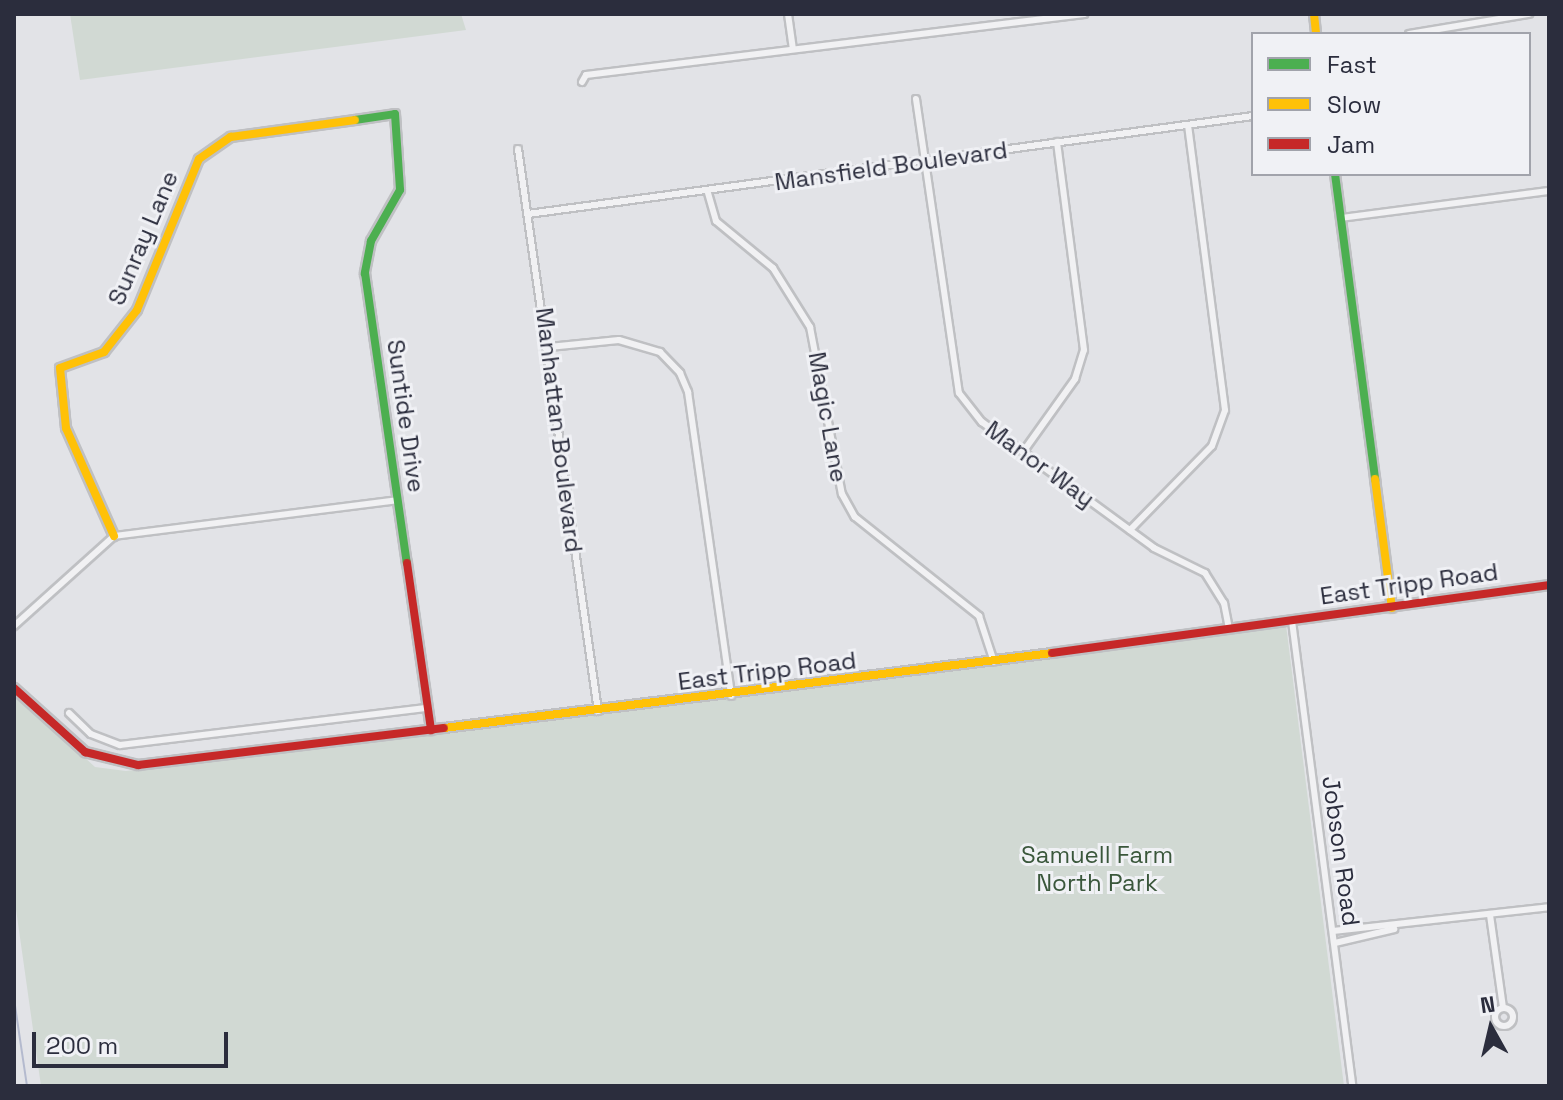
<!DOCTYPE html>
<html>
<head>
<meta charset="utf-8">
<style>
	body { margin:0 }
	#map { position:relative; width:1563px; height:1100px; overflow:hidden; background:#e2e3e7; font-family:"Space Grotesk",sans-serif }
	div>[style] { position:absolute }
	.green>* { inset:0; background:#d1d9d3 }
	.stream>* { height:2px; margin:-1px; padding:0 1px; transform-origin:1px; border-radius:1px; background:#b4bace }
	.roads { filter:drop-shadow(2px 0 #bfc0c3) drop-shadow(-2px 0 #bfc0c3) drop-shadow(0 2px #bfc0c3) drop-shadow(0 -2px #bfc0c3) }
	.street>* { height:6px; margin:-3px; padding:0 3px; transform-origin:3px; border-radius:3px; background:#f1f1f3 }
	.street>.ring { margin:-3px; padding:0; box-sizing:content-box; background:none; border:6px solid #f1f1f3; border-radius:50% }
	.fast>* { height:8px; margin:-4px; padding:0 4px; transform-origin:4px; border-radius:4px; background:#4caf50 }
	.slow>* { height:8px; margin:-4px; padding:0 4px; transform-origin:4px; border-radius:4px; background:#ffc107 }
	.jam>* { height:8px; margin:-4px; padding:0 4px; transform-origin:4px; border-radius:4px; background:#c62828 }
	span { translate:-50% -50%; white-space:nowrap; text-align:center; line-height:1.15; -webkit-text-stroke:6px #f0f1f5; paint-order:stroke }
	.street-label { font-size:24px; color:#2b2d3d }
	.park-label { font-size:24px; color:#3a573b }
	.frame { position:absolute; inset:0; border:16px solid #2b2d3d; pointer-events:none }
	.legend { position:absolute; left:1251px; top:32px; width:280px; height:144px; box-sizing:border-box; background:#f0f1f5; border:2px solid #a1a3ab; margin:0; padding:10px 14px; list-style:none; font-size:24px; color:#2b2d3d }
	.legend li { display:flex; align-items:center; gap:16px; height:40px }
	.legend b { width:40px; border:2px solid #a1a3ab }
	.north { position:absolute; left:1451px; top:988px; width:80px; height:80px; -webkit-text-stroke:6px #f0f1f5; paint-order:stroke; rotate:352deg; font-size:22px; font-weight:700; line-height:32px; text-align:center; color:#2b2d3d }
	.north::after { content:''; display:block; margin:auto; width:28px; height:36px; background:#2b2d3d; clip-path:polygon(50% 0,100% 100%,50% 72%,0 100%) }
	.scale { position:absolute; left:32px; top:1032px; width:196px; height:36px; box-sizing:border-box; border:4px solid #2b2d3d; border-top:0; padding-left:10px; font-size:24px; line-height:28px; white-space:nowrap; color:#2b2d3d; -webkit-text-stroke:6px #f0f1f5; paint-order:stroke }
</style>
</head>
<body>
<div id="map">
	<div class="green">
		<div style="clip-path:polygon(70px 14px,461px 14px,466px 30px,80px 80px)"></div>
		<div style="clip-path:polygon(1286px 625px,1344px 1086px,41px 1086px,14px 895px,14px 693px,95px 767px,126px 771px)"></div>
	</div>
	<div class="stream">
		<div style="left:14px;top:999px;width:88px;rotate:81.5deg"></div>
	</div>
	<div class="roads">
		<div class="street">
			<div style="left:788px;top:14px;width:34px;rotate:82deg"></div>
			<div style="left:1409px;top:34px;width:122px;rotate:-9.5deg"></div>
			<div style="left:582px;top:82px;width:8px;rotate:-60deg"></div>
			<div style="left:586px;top:75px;width:502px;rotate:-6.98deg"></div>
			<div style="left:916px;top:99px;width:297px;rotate:81.7deg"></div>
			<div style="left:959px;top:393px;width:37px;rotate:52deg"></div>
			<div style="left:982px;top:422px;width:51px;rotate:36.2deg"></div>
			<div style="left:1023px;top:452px;width:162px;rotate:36.2deg"></div>
			<div style="left:1154px;top:548px;width:57px;rotate:26.1deg"></div>
			<div style="left:1205px;top:573px;width:36px;rotate:58deg"></div>
			<div style="left:1224px;top:603px;width:26px;rotate:79deg"></div>
			<div style="left:518px;top:149px;width:568px;rotate:81.9deg"></div>
			<div style="left:708px;top:193px;width:29px;rotate:74deg"></div>
			<div style="left:716px;top:221px;width:74px;rotate:39.5deg"></div>
			<div style="left:773px;top:268px;width:70px;rotate:57.9deg"></div>
			<div style="left:810px;top:327px;width:170px;rotate:79.2deg"></div>
			<div style="left:842px;top:494px;width:26px;rotate:61deg"></div>
			<div style="left:855px;top:517px;width:159px;rotate:38.6deg"></div>
			<div style="left:979px;top:616px;width:48px;rotate:71.9deg"></div>
			<div style="left:528px;top:214px;width:732px;rotate:-7.7deg"></div>
			<div style="left:1341px;top:218px;width:210px;rotate:-7.4deg"></div>
			<div style="left:549px;top:347px;width:70px;rotate:-5.7deg"></div>
			<div style="left:619px;top:340px;width:43px;rotate:16.3deg"></div>
			<div style="left:660px;top:352px;width:29px;rotate:46deg"></div>
			<div style="left:680px;top:373px;width:21px;rotate:67deg"></div>
			<div style="left:688px;top:392px;width:307px;rotate:81.9deg"></div>
			<div style="left:1023px;top:452px;width:90px;rotate:-54.5deg"></div>
			<div style="left:1075px;top:379px;width:30px;rotate:-73deg"></div>
			<div style="left:1084px;top:350px;width:210px;rotate:-97.4deg"></div>
			<div style="left:1130px;top:530px;width:117px;rotate:-45.7deg"></div>
			<div style="left:1212px;top:446px;width:38px;rotate:-70deg"></div>
			<div style="left:1225px;top:410px;width:287px;rotate:-97.4deg"></div>
			<div style="left:1292px;top:621px;width:469px;rotate:82.6deg"></div>
			<div style="left:14px;top:626px;width:135px;rotate:-42deg"></div>
			<div style="left:114px;top:536px;width:286px;rotate:-7.2deg"></div>
			<div style="left:69px;top:713px;width:30px;rotate:44deg"></div>
			<div style="left:91px;top:734px;width:31px;rotate:21deg"></div>
			<div style="left:120px;top:745px;width:310px;rotate:-6.9deg"></div>
			<div style="left:1490px;top:915px;width:94px;rotate:82deg"></div>
			<div style="left:1333px;top:931px;width:217px;rotate:-6.3deg"></div>
			<div style="left:1335px;top:943px;width:61px;rotate:-13.3deg"></div>
			<div class="ring" style="left:1495px;top:1008px;width:12px;height:12px"></div>
		</div>
		<div class="fast">
			<div style="left:355px;top:120px;width:40px;rotate:-8.5deg"></div>
			<div style="left:395px;top:114px;width:76px;rotate:86.2deg"></div>
			<div style="left:400px;top:190px;width:59px;rotate:119.6deg"></div>
			<div style="left:371px;top:241px;width:33px;rotate:101deg"></div>
			<div style="left:365px;top:273px;width:293px;rotate:81.8deg"></div>
			<div style="left:1335px;top:174px;width:308px;rotate:82.5deg"></div>
		</div>
		<div class="slow">
			<div style="left:1314px;top:14px;width:20px;rotate:84deg"></div>
			<div style="left:1375px;top:479px;width:130px;rotate:82.5deg"></div>
			<div style="left:114px;top:536px;width:118px;rotate:-114deg"></div>
			<div style="left:66px;top:428px;width:60px;rotate:-95.7deg"></div>
			<div style="left:60px;top:368px;width:47px;rotate:-20deg"></div>
			<div style="left:104px;top:352px;width:53px;rotate:-51.8deg"></div>
			<div style="left:137px;top:310px;width:163px;rotate:-67.7deg"></div>
			<div style="left:199px;top:159px;width:39px;rotate:-35deg"></div>
			<div style="left:231px;top:137px;width:125px;rotate:-7.8deg"></div>
			<div style="left:444px;top:728px;width:613px;rotate:-7.03deg"></div>
		</div>
		<div class="jam">
			<div style="left:407px;top:563px;width:169px;rotate:81.8deg"></div>
			<div style="left:1052px;top:653px;width:502px;rotate:-7.79deg"></div>
			<div style="left:14px;top:688px;width:96px;rotate:42deg"></div>
			<div style="left:85px;top:752px;width:55px;rotate:13.8deg"></div>
			<div style="left:138px;top:765px;width:308px;rotate:-6.9deg"></div>
		</div>
	</div>
	<div class="street-label">
		<span style="left:891px;top:166px;rotate:-8deg">Mansfield Boulevard</span>
		<span style="left:143px;top:238px;rotate:-67deg">Sunray Lane</span>
		<span style="left:406px;top:416px;rotate:82deg">Suntide Drive</span>
		<span style="left:828px;top:417px;rotate:80deg">Magic Lane</span>
		<span style="left:559px;top:430px;rotate:83deg">Manhattan Boulevard</span>
		<span style="left:1040px;top:464px;rotate:36deg">Manor Way</span>
		<span style="left:1409px;top:584px;rotate:-8deg">East Tripp Road</span>
		<span style="left:767px;top:671px;rotate:-7deg">East Tripp Road</span>
		<span style="left:1341px;top:851px;rotate:82deg">Jobson Road</span>
	</div>
	<div class="park-label">
		<span style="left:1097px;top:869px">Samuell Farm<br>North Park</span>
	</div>
	<div class="frame"></div>
	<ul class="legend">
	<li><b style="height:10px;background:#4caf50"></b>Fast</li>
	<li><b style="height:10px;background:#ffc107"></b>Slow</li>
	<li><b style="height:10px;background:#c62828"></b>Jam</li>
	</ul>
	<div class="north">N</div>
	<div class="scale">200 m</div>
</div>
</body>
</html>
